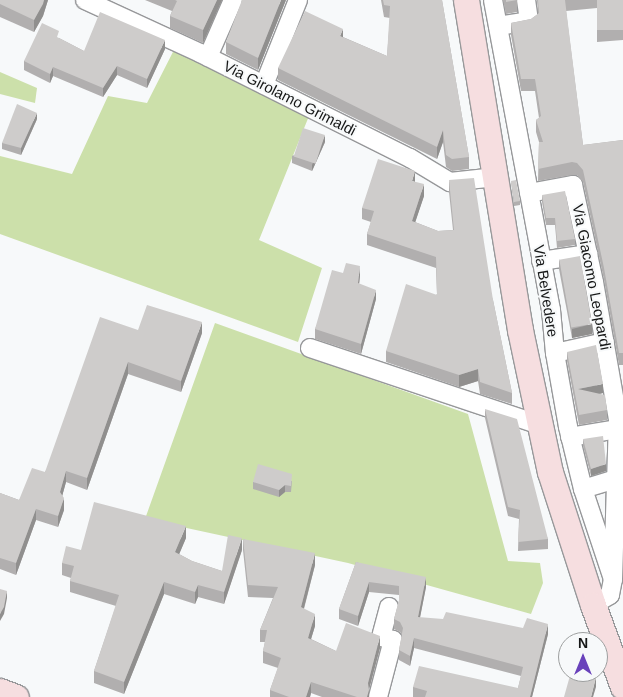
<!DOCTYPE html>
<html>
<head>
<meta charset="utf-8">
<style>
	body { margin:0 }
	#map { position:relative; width:623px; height:697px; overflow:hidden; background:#f7f9fa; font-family:Helvetica,sans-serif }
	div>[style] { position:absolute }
	.green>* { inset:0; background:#cce0aa }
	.roads { filter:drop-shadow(1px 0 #97989a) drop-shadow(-1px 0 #97989a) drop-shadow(0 1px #97989a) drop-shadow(0 -1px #97989a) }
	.street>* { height:18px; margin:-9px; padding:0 9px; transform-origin:9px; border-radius:9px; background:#fff }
	.secondary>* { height:25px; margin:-12.5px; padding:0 12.5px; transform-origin:12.5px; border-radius:12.5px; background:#f6dee0 }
	.wall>* { inset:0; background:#b1afaf }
	.shaded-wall>* { inset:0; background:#908f8e }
	.building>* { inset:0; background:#cecccb; transform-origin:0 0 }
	span { translate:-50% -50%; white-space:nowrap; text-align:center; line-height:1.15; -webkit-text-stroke:4px #f7f9fa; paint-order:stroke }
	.street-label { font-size:15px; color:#161717 }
	.north { position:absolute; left:558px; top:632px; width:50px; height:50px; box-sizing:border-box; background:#f7f9fa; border:1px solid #9d9f9f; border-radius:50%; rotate:0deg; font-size:14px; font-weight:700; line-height:20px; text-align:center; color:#161717 }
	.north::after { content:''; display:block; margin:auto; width:18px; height:22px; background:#6942bb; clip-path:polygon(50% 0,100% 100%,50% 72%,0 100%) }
</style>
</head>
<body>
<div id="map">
	<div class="green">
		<div style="clip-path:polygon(176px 46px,309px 116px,259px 240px,322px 268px,298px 342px,0 234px,0 156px,72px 174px,108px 96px,147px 103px)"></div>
		<div style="clip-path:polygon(0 72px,37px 88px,35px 103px,0 94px)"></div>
		<div style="clip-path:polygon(215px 323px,468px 414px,508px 561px,540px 563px,543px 583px,531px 614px,348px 563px,145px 519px)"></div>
	</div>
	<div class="roads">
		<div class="street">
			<div style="left:85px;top:0;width:127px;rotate:24.7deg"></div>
			<div style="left:200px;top:53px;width:235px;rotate:26.6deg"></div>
			<div style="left:410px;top:158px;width:47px;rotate:31deg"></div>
			<div style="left:450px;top:182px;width:46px;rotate:-6.2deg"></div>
			<div style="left:493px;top:0;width:315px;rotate:79.4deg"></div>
			<div style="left:551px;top:310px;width:43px;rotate:84.7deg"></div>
			<div style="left:555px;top:353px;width:75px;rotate:80deg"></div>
			<div style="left:568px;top:427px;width:64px;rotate:76.4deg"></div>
			<div style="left:583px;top:489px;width:95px;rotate:71.6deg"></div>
			<div style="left:498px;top:26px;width:31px;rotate:-9deg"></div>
			<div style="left:529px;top:21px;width:21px;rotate:-98deg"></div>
			<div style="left:208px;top:57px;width:62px;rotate:-66.3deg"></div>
			<div style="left:264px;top:85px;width:92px;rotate:-68.2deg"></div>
			<div style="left:529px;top:193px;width:45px;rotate:-10.3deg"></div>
			<div style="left:573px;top:185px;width:99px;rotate:77.8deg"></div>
			<div style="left:594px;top:282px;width:140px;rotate:80.1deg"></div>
			<div style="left:618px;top:420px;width:159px;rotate:91.8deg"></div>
			<div style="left:613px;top:579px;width:16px;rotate:101deg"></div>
			<div style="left:610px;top:595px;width:20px;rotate:150deg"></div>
			<div style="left:541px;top:261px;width:48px;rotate:-8.5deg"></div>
			<div style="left:310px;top:348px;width:243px;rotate:18.5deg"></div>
			<div style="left:555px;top:353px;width:51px;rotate:-12.4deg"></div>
			<div style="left:570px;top:437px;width:49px;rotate:-9.5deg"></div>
			<div style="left:583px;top:489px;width:34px;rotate:-17deg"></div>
			<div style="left:378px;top:697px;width:59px;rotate:-75.3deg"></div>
			<div style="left:393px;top:640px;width:12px;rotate:-166deg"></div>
			<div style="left:381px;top:637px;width:31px;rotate:-75deg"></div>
		</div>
		<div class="secondary">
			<div style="left:466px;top:0;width:334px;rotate:80.7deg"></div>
			<div style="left:520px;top:330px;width:145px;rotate:78.1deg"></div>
			<div style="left:550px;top:472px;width:140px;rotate:72.1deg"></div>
			<div style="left:593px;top:605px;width:87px;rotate:69.9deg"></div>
			<div style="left:0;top:691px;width:17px;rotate:21deg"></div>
		</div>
	</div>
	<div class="wall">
		<div style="clip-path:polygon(0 0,48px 0,43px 16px,34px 32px,0 17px)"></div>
		<div style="clip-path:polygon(145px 0,222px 0,203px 43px,170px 28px,170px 16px,172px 11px)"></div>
		<div style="clip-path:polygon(286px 0,258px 70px,226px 54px,226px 42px)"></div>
		<div style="clip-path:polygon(381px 0,442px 0,469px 157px,469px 169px,452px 171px,446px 167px,443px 142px,437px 159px,278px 80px,278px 68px,343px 37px,387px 56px,390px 18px,384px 17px)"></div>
		<div style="clip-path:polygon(503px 0,517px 0,517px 12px,506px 14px)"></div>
		<div style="clip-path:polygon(537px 0,623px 0,623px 40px,597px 42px,597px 8px,566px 11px,583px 145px,623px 140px,623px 365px,619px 365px,604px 280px,583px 182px,577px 175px,572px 175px,538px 181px,539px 142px,536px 132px,536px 120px,539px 118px,535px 91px,521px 91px,511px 35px,511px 23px,531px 19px,538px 14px)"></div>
		<div style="clip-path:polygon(59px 38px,84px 51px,165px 49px,147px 88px,117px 75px,103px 97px,53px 76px,50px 83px,24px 70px,24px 61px)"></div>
		<div style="clip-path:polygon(37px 119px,21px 155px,2px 149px,2px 143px)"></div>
		<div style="clip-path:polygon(325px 142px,312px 171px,292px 163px,292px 156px)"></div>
		<div style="clip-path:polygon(449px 180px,493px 300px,512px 393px,512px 404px,480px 394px,478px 381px,459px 387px,386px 362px,386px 351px,437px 294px,436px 268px,367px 245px,367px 234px,371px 222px,362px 219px,362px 208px,415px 182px,424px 196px,415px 222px,438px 231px,453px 230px,449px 192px)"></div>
		<div style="clip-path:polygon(511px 181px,520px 201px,520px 205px,514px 206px)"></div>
		<div style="clip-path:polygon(542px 195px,575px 239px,575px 245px,557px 248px,555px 225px,546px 225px,542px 202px)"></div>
		<div style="clip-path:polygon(559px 259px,592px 334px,572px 338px,559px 269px)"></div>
		<div style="clip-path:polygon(343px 273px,360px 276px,359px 284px,376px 299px,361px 354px,315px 339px,315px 329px)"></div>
		<div style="clip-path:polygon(138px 330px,202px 333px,181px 392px,128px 374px,87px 490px,66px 482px,62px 496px,64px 510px,58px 527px,36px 520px,16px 575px,0 569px,0 493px,19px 500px,45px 472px)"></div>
		<div style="clip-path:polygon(567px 352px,603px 393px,599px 394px,607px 410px,607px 420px,579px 425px,567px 361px)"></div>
		<div style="clip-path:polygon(485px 409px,548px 539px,548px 549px,518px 551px,519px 519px,508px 516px,485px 418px)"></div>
		<div style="clip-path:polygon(583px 439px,606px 471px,591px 476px,583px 446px)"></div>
		<div style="clip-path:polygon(292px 481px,291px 492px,285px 492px,279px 497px,253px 489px,253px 482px)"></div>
		<div style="clip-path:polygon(186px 538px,179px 554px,192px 561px,222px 571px,242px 550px,224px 604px,198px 597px,195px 604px,164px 594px,124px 694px,94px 683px,94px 671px,116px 606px,70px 592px,70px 581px,71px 578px,62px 575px,62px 563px,81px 550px)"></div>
		<div style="clip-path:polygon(243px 539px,315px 565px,304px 609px,315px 626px,311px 639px,336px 651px,380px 648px,369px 690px,369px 697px,322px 697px,311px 693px,310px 697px,270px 697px,270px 690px,278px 668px,263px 663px,263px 651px,265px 642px,260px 642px,260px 630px,273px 598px,248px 597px,243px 550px)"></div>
		<div style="clip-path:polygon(356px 562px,426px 587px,420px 618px,548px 634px,532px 697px,413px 697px,413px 687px,518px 688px,521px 676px,414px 648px,410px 666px,399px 660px,399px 650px,402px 635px,400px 632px,394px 629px,394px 619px,399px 601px,399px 595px,369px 592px,358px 626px,339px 619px,339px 609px)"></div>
	</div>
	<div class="shaded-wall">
		<div style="clip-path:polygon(44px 0,48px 0,43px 16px,34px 32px,34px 20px)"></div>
		<div style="clip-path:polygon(217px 0,222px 0,203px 43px,203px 30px)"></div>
		<div style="clip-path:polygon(281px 0,286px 0,258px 70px,258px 58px)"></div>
		<div style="clip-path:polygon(343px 29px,343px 41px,340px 36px)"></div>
		<div style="clip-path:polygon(165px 40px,165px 49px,147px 88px,147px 79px)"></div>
		<div style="clip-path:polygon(117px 66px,117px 75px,103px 97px,103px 88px)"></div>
		<div style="clip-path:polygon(53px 67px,53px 76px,50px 83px,50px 74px)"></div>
		<div style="clip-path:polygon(37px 113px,37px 119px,21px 155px,21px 148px)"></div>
		<div style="clip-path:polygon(443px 130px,443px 142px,437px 159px,437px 147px)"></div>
		<div style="clip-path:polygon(325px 135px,325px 142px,312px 171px,312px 165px)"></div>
		<div style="clip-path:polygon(415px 171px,415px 182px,412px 181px)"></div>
		<div style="clip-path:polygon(424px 184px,424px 196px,412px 232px,412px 221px)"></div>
		<div style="clip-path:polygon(360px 266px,360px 276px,358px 293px,358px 283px)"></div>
		<div style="clip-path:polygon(376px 290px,376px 299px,361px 354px,361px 344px)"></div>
		<div style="clip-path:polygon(202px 322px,202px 333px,181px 392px,181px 381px)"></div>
		<div style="clip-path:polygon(592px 324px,592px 334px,572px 338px,572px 329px)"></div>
		<div style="clip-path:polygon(128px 362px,128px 374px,87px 490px,87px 478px)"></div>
		<div style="clip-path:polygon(478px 369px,478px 381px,459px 387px,459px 375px)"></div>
		<div style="clip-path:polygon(603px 384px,603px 393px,578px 399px,578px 389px)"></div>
		<div style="clip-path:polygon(606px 464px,606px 471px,591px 476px,591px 469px)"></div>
		<div style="clip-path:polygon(66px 471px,66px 482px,60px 504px,60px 492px)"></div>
		<div style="clip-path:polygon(285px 485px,285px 492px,279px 497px,279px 490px)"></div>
		<div style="clip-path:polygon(64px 498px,64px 510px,58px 527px,58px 516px)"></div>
		<div style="clip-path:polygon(36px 509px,36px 520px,16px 575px,16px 563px)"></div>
		<div style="clip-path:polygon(186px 526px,186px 538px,175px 564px,175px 552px)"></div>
		<div style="clip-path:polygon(242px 538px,242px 550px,224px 604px,224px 592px)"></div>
		<div style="clip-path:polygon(315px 553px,315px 565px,301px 619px,301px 607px)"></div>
		<div style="clip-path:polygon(426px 577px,426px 587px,418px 627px,418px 617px)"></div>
		<div style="clip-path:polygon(164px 582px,164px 594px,124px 694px,124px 682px)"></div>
		<div style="clip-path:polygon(369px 582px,369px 592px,358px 626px,358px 616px)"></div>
		<div style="clip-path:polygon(198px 585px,198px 597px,195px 604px,195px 592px)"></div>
		<div style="clip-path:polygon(7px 591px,7px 598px,4px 614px,0 621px,0 614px)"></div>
		<div style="clip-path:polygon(315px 614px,315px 626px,308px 649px,308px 638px)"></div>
		<div style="clip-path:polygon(548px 624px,548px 634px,532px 697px,530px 697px)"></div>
		<div style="clip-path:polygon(380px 636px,380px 648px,368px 693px,369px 690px,369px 697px,367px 697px,368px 683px)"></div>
		<div style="clip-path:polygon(414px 638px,414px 648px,410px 666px,410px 656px)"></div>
		<div style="clip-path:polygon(596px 677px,596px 687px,593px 697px,591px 697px)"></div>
		<div style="clip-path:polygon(311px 682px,311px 693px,310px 697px,306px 697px)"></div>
	</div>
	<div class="building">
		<div style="clip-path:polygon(0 0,44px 0,43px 4px,34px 20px,0 4px)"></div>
		<div style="clip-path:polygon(175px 0,217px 0,203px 30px,170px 16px,177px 1px)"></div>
		<div style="clip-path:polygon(242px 0,281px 0,258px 58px,226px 42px)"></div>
		<div style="clip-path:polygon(383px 0,442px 0,469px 157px,452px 159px,446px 155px,443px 130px,437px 147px,278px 68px,305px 11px,343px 29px,340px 36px,387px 56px,390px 6px,384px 5px)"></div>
		<div style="clip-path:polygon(506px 0,517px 0,506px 2px)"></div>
		<div style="clip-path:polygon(538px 0,565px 0,583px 145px,623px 140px,623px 353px,619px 353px,604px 268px,583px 170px,577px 163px,572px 162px,538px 169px,539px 142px,543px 142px,536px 120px,541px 116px,535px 79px,521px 79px,511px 23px,531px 19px,539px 13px)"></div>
		<div style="left:597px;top:0;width:26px;height:30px"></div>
		<div style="clip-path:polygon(100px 12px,165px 40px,147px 79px,117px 66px,103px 88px,53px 67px,50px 74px,24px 61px,42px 23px,59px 31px,57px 37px,84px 51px)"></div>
		<div style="clip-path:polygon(17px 104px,37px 113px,21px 148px,2px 143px)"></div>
		<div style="left:303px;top:128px;width:23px;height:30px;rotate:18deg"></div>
		<div style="clip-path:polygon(378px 159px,415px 171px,412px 181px,424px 184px,412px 221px,438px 231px,454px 230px,449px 180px,474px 178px,493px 300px,512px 393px,480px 382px,478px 369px,459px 375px,386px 351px,406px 284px,437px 295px,436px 257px,367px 234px,374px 211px,362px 208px)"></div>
		<div style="clip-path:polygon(516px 180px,520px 201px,514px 202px,511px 181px)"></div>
		<div style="clip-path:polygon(565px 191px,575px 239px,557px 241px,555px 218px,546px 218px,542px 195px)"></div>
		<div style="left:580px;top:256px;width:69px;height:21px;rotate:80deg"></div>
		<div style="clip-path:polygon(346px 263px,360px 266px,358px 283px,376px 290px,361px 344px,315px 329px,332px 270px,343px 273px)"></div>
		<div style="clip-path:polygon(147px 305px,202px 322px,181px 381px,128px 362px,87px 478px,66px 471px,60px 492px,64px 498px,58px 516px,36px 509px,16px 563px,0 558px,0 493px,19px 500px,32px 468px,45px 472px,100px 317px,138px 330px)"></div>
		<div style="clip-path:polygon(596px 345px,603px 384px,578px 389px,605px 395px,607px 410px,579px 415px,567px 352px)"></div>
		<div style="clip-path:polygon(485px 409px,517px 419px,548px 539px,518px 542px,520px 510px,508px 507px)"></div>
		<div style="clip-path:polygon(603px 436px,606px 464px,591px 469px,583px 439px)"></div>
		<div style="clip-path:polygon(258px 464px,292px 474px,291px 486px,285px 485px,279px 490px,253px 482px)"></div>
		<div style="clip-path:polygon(94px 502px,186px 526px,175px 552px,192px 561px,222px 571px,228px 535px,242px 538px,224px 592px,198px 585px,195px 592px,164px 582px,124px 682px,94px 671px,119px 595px,70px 581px,74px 566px,62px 563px,66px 546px,81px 550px)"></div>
		<div style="clip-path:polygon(243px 539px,315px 553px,301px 607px,315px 614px,308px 638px,336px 651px,346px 623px,380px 636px,368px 683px,369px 690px,367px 697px,357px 697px,311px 682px,306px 697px,289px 697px,270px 690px,281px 658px,263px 651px,267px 630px,260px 630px,278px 587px,248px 585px)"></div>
		<div style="clip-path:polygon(356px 562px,426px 577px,418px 617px,443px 619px,446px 612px,523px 628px,527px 618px,548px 624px,530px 697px,425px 697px,427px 691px,413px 687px,419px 666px,518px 688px,523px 667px,414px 638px,410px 656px,399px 650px,403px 628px,400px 622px,394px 619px,399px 600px,399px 586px,369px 582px,358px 616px,339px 609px)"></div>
		<div style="clip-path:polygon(0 589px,7px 591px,4px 607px,0 614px)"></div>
		<div style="clip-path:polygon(571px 672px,596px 672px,596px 677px,591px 697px,564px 697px)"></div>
	</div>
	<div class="street-label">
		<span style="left:290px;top:98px;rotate:27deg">Via Girolamo Grimaldi</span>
		<span style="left:592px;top:277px;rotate:79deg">Via Giacomo Leopardi</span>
		<span style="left:546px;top:291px;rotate:81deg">Via Belvedere</span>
	</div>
	<div class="north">N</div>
</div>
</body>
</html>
